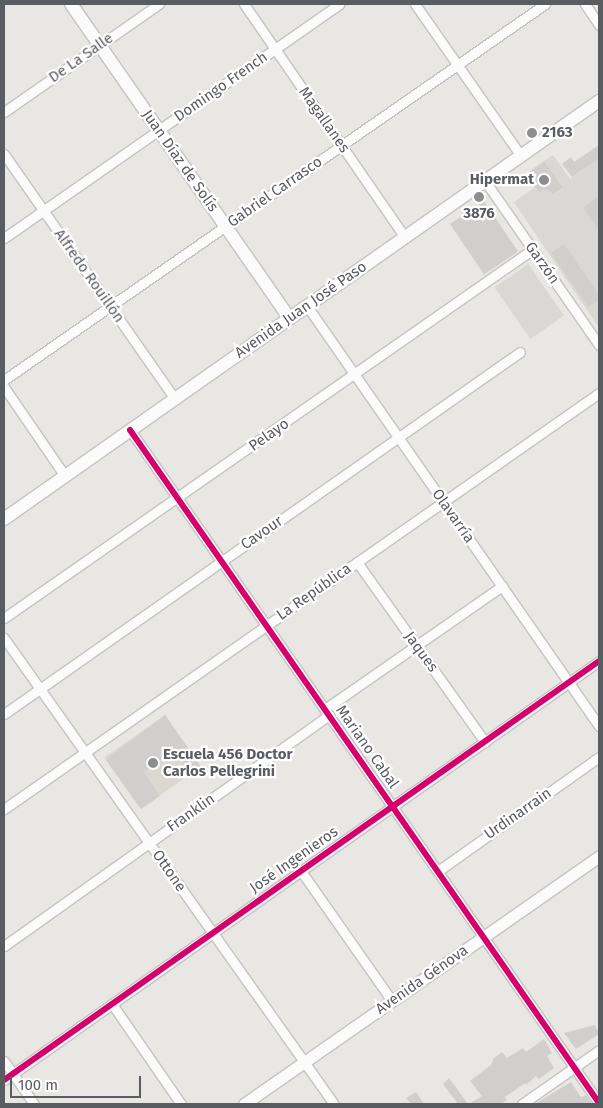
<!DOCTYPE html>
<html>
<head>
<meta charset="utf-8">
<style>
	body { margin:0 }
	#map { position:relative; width:603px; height:1108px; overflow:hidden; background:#e9e7e3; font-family:"Fira Sans",sans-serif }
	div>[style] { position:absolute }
	.industrial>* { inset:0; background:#dad8d4; transform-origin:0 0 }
	.education>* { inset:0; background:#dbd8d2; transform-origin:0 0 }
	.building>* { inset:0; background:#d0cfcd; transform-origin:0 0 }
	.roads { filter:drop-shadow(1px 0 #c4c4c3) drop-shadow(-1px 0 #c4c4c3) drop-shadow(0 1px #c4c4c3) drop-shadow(0 -1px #c4c4c3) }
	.minor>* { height:9px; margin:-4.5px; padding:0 4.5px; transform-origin:4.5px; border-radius:4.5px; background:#fcfbfb }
	.tertiary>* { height:11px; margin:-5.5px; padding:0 5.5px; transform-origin:5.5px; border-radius:5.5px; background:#fcfbfb }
	.secondary>* { height:12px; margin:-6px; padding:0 6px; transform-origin:6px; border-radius:6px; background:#fcfbfb }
	.cycleway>* { height:6px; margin:-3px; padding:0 3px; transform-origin:3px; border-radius:3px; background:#d6006c }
	.dots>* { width:14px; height:14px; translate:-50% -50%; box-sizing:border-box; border:2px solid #fff; border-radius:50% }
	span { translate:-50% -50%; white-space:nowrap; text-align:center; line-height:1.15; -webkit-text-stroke:4.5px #fff; paint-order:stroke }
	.street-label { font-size:15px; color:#595c61 }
	.poi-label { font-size:15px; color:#595c61; font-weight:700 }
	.left { translate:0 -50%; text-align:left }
	.right { translate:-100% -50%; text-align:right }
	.frame { position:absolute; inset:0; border:5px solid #595c61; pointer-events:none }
	.scale { position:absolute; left:10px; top:1076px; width:131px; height:22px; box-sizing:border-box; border:2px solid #595c61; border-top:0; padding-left:6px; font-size:15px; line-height:18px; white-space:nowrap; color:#595c61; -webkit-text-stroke:4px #fff; paint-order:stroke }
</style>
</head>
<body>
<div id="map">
	<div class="industrial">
		<div style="clip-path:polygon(553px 155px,570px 179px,599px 159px,599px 328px,514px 202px,535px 187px,539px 193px,544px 189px,553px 194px,563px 189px,544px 161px)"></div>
		<div style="left:528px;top:264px;width:63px;height:41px;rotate:55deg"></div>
	</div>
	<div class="education">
		<div style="left:165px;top:715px;width:63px;height:74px;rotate:55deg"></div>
	</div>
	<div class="building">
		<div style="clip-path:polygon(599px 145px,599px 159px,572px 177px,562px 164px,571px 157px,574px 162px)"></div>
		<div style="clip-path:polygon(544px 161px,563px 188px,553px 194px,544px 189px,539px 193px,526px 174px)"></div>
		<div style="clip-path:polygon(599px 196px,599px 231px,583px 208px)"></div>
		<div style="left:484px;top:201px;width:61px;height:41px;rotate:56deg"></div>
		<div style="clip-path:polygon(564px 244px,599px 295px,599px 300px,588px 307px,551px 253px)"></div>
		<div style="clip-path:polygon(165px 715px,201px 767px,191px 774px,174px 751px,144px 772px,160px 796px,141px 809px,106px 760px)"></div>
		<div style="clip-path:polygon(595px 1025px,599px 1034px,576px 1049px,564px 1033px)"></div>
		<div style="clip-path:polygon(544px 1039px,552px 1053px,547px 1056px,554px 1068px,539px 1079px,536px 1076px,526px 1085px,525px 1083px,505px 1097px,507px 1100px,501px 1104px,469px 1104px,482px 1096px,470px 1081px,491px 1065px,494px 1058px,502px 1052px,507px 1058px,523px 1048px,526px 1052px)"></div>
		<div style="clip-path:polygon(449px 1078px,468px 1104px,458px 1104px,443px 1084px)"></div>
		<div style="clip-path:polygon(571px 1082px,581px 1097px,586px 1095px,592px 1104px,535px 1104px)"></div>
		<div style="clip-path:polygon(416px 1092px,424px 1104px,411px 1104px,406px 1098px)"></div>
	</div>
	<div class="roads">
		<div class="minor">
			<div style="left:244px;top:4px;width:283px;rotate:55.4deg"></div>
			<div style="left:415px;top:4px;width:185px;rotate:55.1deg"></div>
			<div style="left:585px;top:4px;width:25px;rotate:56deg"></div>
			<div style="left:4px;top:112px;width:189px;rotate:-34.9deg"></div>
			<div style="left:4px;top:154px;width:299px;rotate:55.1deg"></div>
			<div style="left:485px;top:181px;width:200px;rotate:55.2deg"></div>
			<div style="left:4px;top:238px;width:409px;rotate:-34.9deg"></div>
			<div style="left:307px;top:306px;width:512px;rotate:55.19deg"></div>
			<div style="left:4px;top:380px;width:659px;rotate:-34.8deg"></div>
			<div style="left:4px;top:387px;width:108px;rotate:55.6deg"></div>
			<div style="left:130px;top:430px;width:820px;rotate:55.13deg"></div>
			<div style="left:357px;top:562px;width:221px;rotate:54.6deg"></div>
			<div style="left:4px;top:618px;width:645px;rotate:-34.9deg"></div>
			<div style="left:4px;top:638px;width:571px;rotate:54.7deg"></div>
			<div style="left:325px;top:709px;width:216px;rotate:-34.8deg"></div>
			<div style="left:4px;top:714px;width:630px;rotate:-35.05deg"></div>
			<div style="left:4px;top:809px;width:726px;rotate:-34.96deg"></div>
			<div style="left:301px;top:871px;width:159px;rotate:55deg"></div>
			<div style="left:438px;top:871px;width:197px;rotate:-35.3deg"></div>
			<div style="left:4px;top:946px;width:399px;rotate:-35.4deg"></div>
			<div style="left:112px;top:1004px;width:121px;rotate:55.4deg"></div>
			<div style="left:4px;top:1061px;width:52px;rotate:55.1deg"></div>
			<div style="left:4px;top:1080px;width:728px;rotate:-35.15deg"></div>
			<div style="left:522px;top:1104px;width:94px;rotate:-35deg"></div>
		</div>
		<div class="tertiary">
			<div style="left:244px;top:1104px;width:433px;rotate:-34.9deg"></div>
		</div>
		<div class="secondary">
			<div style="left:71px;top:4px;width:382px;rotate:55.2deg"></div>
			<div style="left:4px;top:519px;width:727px;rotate:-35.09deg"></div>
		</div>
	</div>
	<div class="cycleway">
		<div style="left:130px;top:430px;width:820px;rotate:55.13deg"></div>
		<div style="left:4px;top:1080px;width:728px;rotate:-35.15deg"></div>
	</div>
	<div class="dots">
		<div style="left:532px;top:133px;background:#8b8d8e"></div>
		<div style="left:544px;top:180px;background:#8b8d8e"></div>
		<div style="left:479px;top:197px;background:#8b8d8e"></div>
		<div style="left:153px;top:763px;background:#8b8d8e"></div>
	</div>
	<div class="street-label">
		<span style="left:81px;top:58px;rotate:-35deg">De La Salle</span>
		<span style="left:221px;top:87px;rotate:-35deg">Domingo French</span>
		<span style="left:324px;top:120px;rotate:55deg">Magallanes</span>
		<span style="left:180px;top:161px;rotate:55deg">Juan Díaz de Solís</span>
		<span style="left:275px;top:192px;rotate:-35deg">Gabriel Carrasco</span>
		<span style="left:542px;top:263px;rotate:55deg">Garzón</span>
		<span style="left:89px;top:276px;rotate:55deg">Alfredo Rouillón</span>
		<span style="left:301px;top:310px;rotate:-35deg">Avenida Juan José Paso</span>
		<span style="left:269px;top:435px;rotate:-35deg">Pelayo</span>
		<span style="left:453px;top:516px;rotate:55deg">Olavarría</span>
		<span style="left:262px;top:533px;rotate:-35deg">Cavour</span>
		<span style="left:314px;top:592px;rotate:-35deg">La República</span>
		<span style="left:421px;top:652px;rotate:54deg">Jaques</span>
		<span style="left:367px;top:747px;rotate:55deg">Mariano Cabal</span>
		<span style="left:191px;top:813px;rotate:-35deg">Franklin</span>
		<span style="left:518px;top:814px;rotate:-35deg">Urdinarrain</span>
		<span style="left:294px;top:860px;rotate:-35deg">José Ingenieros</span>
		<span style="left:169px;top:871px;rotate:55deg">Ottone</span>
		<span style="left:422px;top:980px;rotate:-35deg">Avenida Génova</span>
	</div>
	<div class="poi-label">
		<span class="left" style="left:542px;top:133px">2163</span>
		<span class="right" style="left:534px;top:180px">Hipermat</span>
		<span style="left:479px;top:214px">3876</span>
		<span class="left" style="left:163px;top:763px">Escuela 456 Doctor<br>Carlos Pellegrini</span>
	</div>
	<div class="frame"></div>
	<div class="scale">100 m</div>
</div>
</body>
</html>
